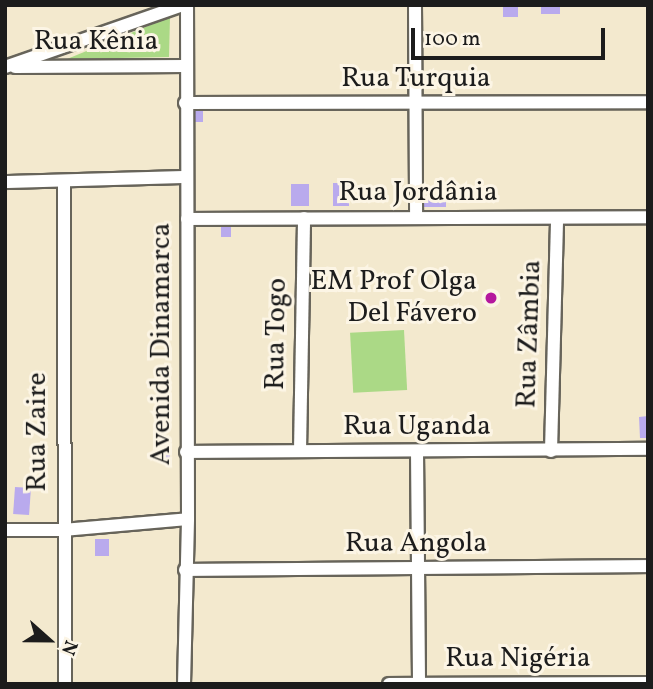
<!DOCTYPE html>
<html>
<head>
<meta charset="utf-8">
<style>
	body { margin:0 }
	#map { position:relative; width:653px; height:689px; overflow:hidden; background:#f3e9ce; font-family:Vollkorn,serif }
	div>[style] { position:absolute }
	.green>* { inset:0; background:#abd986; transform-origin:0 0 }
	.building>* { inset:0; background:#b9aaed; transform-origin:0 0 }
	.roads { filter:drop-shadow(2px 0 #67645a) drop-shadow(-2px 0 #67645a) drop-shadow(0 2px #67645a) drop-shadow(0 -2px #67645a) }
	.street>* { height:12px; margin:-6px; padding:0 6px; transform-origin:6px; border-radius:6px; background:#fff }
	.dots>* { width:19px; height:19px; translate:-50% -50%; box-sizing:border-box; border:4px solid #fcf5e5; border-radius:50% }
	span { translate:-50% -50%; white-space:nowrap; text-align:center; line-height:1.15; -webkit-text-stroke:6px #fcf5e5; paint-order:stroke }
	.street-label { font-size:28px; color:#1c1c1c }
	.poi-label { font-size:28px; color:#1c1c1c }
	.right { translate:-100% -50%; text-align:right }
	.frame { position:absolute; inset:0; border:7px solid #1c1c1c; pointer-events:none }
	.north { position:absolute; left:14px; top:605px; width:70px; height:70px; -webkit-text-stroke:5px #fcf5e5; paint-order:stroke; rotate:111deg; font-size:19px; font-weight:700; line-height:28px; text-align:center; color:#1c1c1c }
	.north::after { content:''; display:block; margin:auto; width:24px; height:32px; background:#1c1c1c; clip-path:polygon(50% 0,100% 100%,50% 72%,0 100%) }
	.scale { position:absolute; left:411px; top:28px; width:194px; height:32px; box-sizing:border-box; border:4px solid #1c1c1c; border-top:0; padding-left:9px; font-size:21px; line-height:24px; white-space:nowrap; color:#1c1c1c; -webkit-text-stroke:5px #fcf5e5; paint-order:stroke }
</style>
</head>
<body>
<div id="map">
	<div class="green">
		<div style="clip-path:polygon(170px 17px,169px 57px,67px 59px)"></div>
		<div style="left:404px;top:330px;width:60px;height:54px;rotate:87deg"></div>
	</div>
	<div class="building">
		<div style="left:503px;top:5px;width:15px;height:12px"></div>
		<div style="left:541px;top:5px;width:19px;height:9px"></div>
		<div style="left:187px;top:108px;width:16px;height:14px"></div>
		<div style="left:333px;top:183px;width:16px;height:23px"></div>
		<div style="left:291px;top:184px;width:18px;height:22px"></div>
		<div style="left:423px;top:197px;width:23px;height:10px"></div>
		<div style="left:231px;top:224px;width:13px;height:10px;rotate:90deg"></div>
		<div style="clip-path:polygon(648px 416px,648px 438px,640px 438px,639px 417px)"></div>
		<div style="clip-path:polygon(159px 449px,170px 449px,170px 462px,160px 463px)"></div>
		<div style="left:15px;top:487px;width:16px;height:27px;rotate:4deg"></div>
		<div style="left:95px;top:539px;width:14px;height:17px"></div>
	</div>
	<div class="roads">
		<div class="street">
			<div style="left:415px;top:5px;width:213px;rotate:89.7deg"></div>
			<div style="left:5px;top:67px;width:188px;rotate:-19.2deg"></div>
			<div style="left:15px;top:67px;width:171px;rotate:-0.3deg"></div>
			<div style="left:185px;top:103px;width:463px;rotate:-0.1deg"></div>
			<div style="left:64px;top:181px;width:503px;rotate:89.89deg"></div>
			<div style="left:5px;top:182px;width:181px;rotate:-1.6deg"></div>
			<div style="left:187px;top:219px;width:461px;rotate:-0.2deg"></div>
			<div style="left:300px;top:451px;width:233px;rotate:-89deg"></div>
			<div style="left:417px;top:451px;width:233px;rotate:89.5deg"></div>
			<div style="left:551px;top:451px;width:233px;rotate:-88.5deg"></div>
			<div style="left:186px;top:452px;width:462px;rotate:-0.4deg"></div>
			<div style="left:5px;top:530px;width:58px"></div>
			<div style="left:63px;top:530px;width:125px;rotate:-5deg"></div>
			<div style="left:185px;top:570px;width:463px;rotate:-0.5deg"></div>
			<div style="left:184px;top:684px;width:165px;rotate:-88.6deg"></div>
			<div style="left:188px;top:519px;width:514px;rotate:-90.11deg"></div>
			<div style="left:389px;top:684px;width:259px;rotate:-0.2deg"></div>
		</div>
	</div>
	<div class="dots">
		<div style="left:491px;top:298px;background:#b5179e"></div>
	</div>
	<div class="street-label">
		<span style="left:96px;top:42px">Rua Kênia</span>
		<span style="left:416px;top:79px">Rua Turquia</span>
		<span style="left:418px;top:193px">Rua Jordânia</span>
		<span style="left:277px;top:334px;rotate:-89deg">Rua Togo</span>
		<span style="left:530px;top:334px;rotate:-88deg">Rua Zâmbia</span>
		<span style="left:162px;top:344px;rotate:-90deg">Avenida Dinamarca</span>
		<span style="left:417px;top:427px">Rua Uganda</span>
		<span style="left:38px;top:432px;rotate:-90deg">Rua Zaire</span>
		<span style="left:416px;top:544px">Rua Angola</span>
		<span style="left:518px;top:659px">Rua Nigéria</span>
	</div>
	<div class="poi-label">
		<span class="right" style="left:477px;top:298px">EM Prof Olga<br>Del Fávero</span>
	</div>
	<div class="frame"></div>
	<div class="north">N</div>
	<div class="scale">100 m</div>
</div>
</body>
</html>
